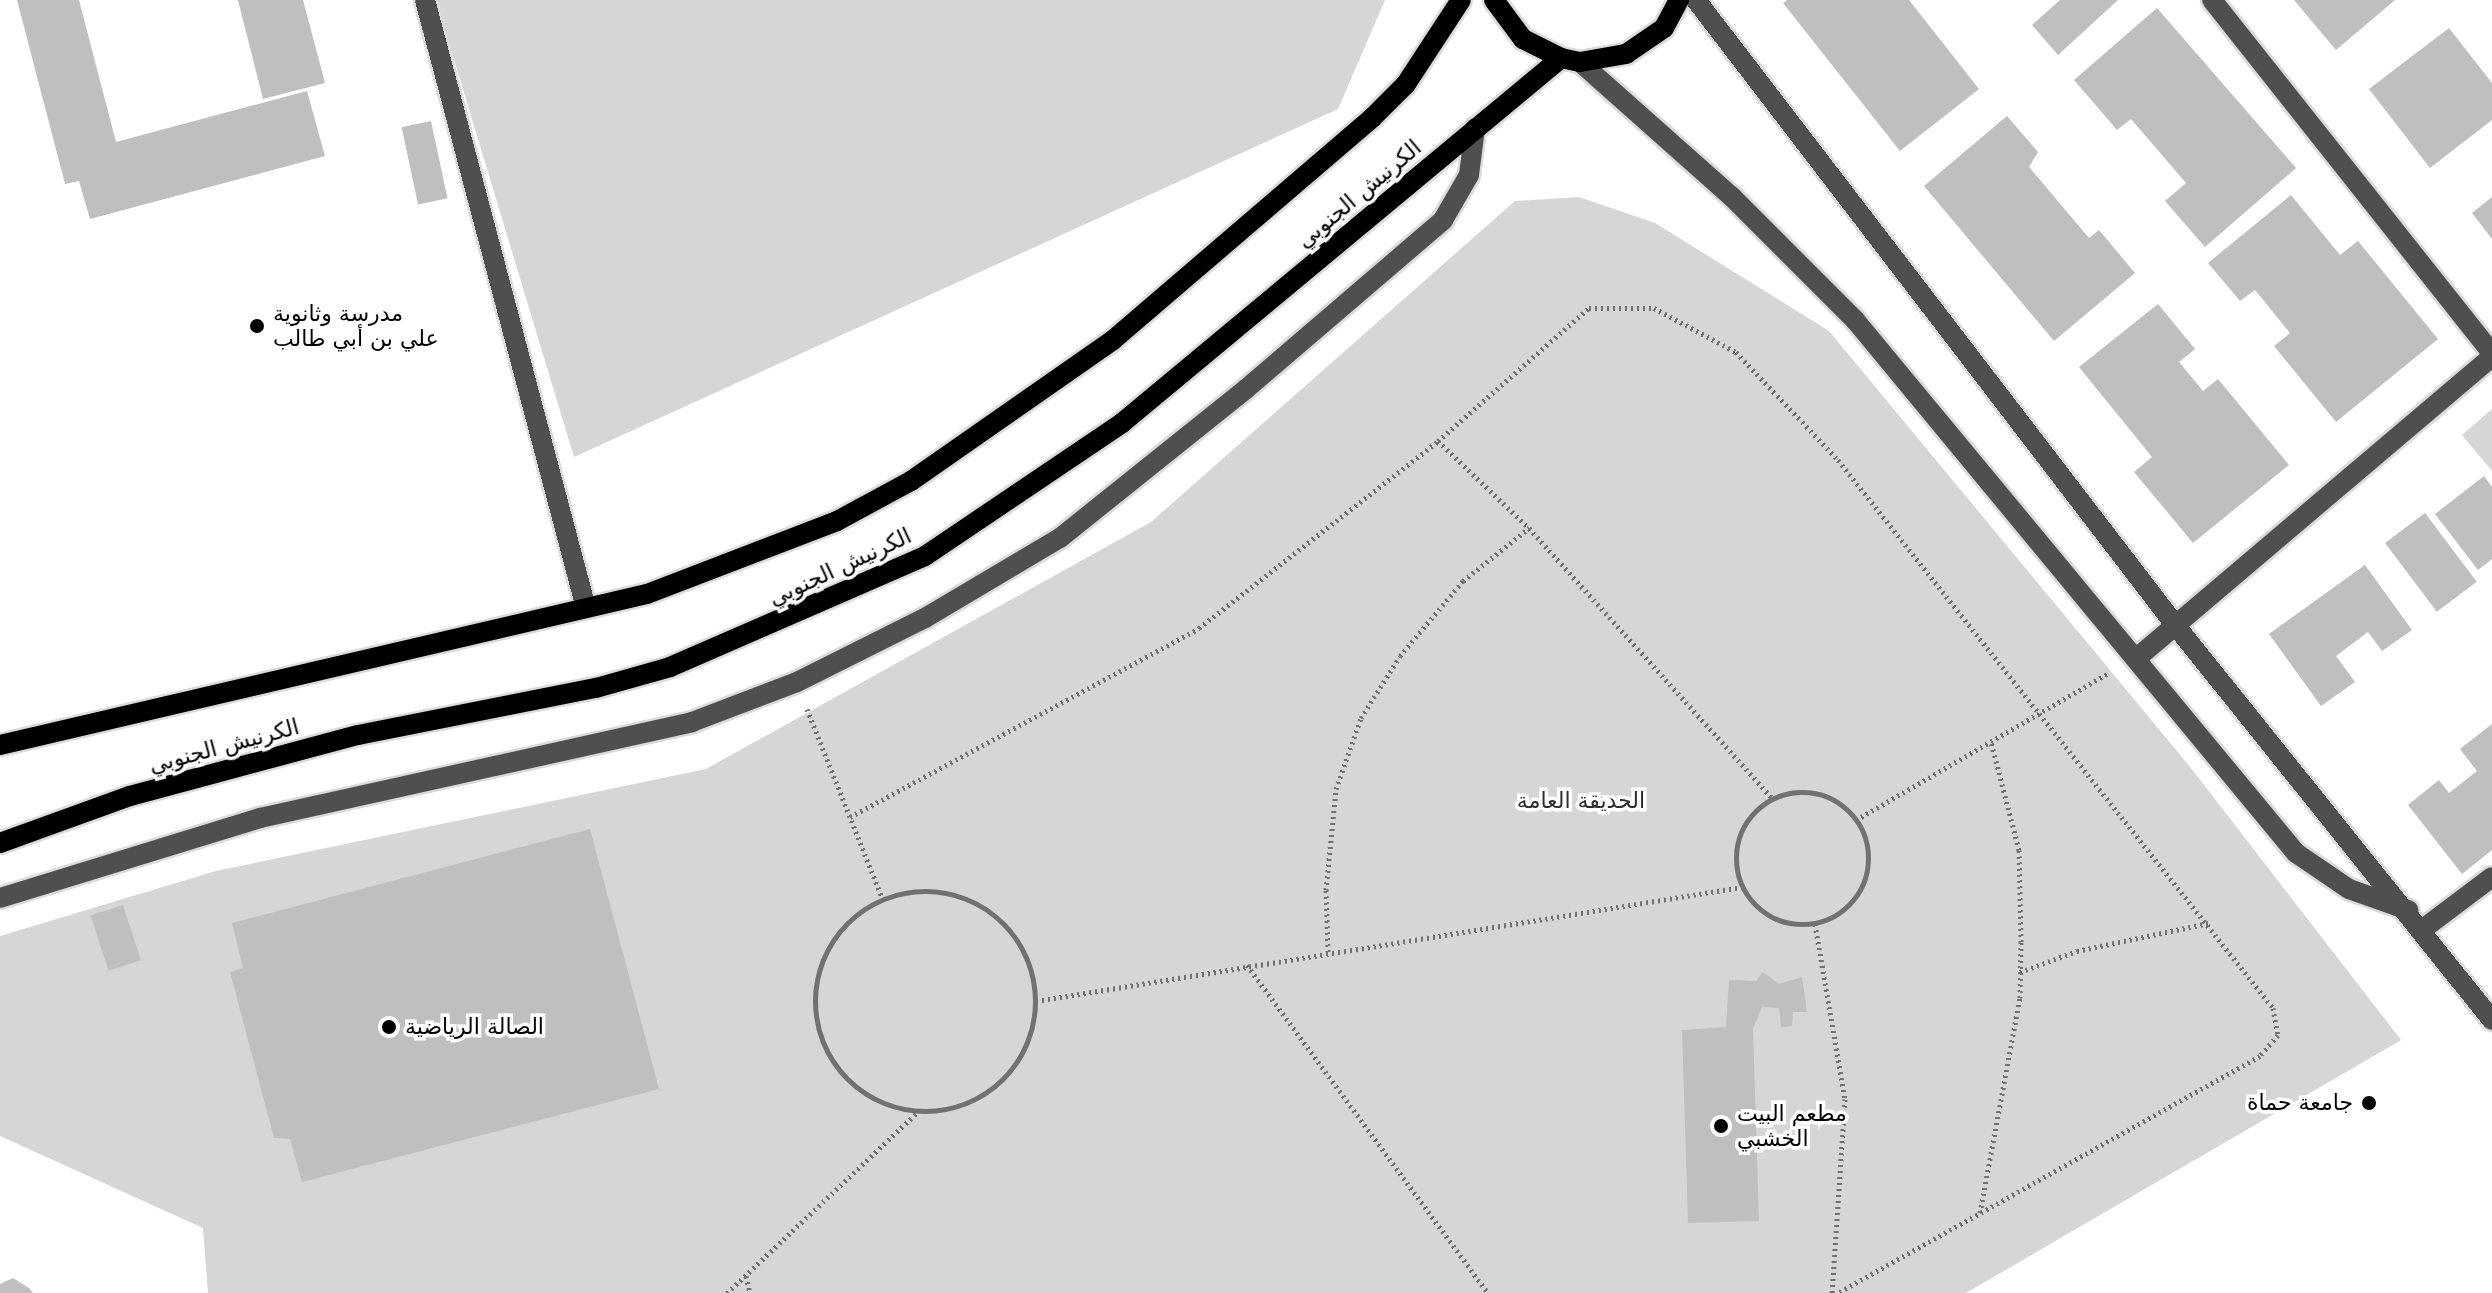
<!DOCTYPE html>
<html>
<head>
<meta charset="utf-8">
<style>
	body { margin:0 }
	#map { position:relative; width:2492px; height:1293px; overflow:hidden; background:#fff; font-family:"DejaVu Sans",Vazirmatn,sans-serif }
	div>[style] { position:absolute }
	.green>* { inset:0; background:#d6d6d6 }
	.building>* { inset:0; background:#bfbfbf; transform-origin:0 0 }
	.path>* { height:5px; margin-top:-2.5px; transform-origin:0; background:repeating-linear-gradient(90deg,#717171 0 2px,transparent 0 6px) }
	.path>.ring { margin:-2.5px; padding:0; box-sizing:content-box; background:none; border:5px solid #717171; border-radius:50% }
	.roads { filter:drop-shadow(2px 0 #dbdbdb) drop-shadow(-2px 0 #dbdbdb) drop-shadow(0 2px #dbdbdb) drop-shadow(0 -2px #dbdbdb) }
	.minor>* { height:20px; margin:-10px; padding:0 10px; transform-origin:10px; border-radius:10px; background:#4f4f4f }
	.major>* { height:20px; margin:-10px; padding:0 10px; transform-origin:10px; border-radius:10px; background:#000 }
	.dots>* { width:22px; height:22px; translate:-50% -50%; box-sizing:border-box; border:4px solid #fff; border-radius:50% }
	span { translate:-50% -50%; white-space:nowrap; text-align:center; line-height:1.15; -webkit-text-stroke:7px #fff; paint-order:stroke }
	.street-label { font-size:22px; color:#000 }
	.poi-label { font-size:22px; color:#000 }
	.left { translate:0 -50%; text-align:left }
	.right { translate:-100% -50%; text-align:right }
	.park-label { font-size:22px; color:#2d2d2d }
</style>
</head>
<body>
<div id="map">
	<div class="green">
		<div style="clip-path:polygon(436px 0,1385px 0,1338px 109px,574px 457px)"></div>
		<div style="clip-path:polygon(1579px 197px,1655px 223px,1829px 331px,2191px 768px,2401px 1040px,1966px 1293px,208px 1293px,203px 1228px,0 1136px,0 936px,216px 871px,706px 769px,1151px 522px,1515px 201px)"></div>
		<div style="clip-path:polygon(2492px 409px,2492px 471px,2462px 435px)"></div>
	</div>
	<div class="building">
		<div style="clip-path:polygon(17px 0,79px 0,116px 142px,307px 91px,325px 156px,90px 219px,79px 181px,65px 184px)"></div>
		<div style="clip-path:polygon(238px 0,303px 0,325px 83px,263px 99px)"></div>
		<div style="clip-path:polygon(1787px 0,1909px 0,1979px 89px,1900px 151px,1783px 3px)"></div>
		<div style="clip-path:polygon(2060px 0,2118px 0,2058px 55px,2032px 25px)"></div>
		<div style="clip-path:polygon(2294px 0,2395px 0,2336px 50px)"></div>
		<div style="clip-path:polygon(2157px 8px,2296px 168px,2205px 247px,2165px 201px,2186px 183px,2131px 119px,2117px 130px,2074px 80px)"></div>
		<div style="clip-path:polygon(2449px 28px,2492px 83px,2492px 120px,2430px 168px,2369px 89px)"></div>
		<div style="clip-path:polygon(2007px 116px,2038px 152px,2029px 167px,2089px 238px,2099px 230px,2135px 273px,2054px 341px,1924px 186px)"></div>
		<div style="left:431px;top:121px;width:79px;height:30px;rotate:78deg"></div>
		<div style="clip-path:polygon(2291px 195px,2340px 255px,2358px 241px,2438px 339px,2336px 422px,2274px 346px,2290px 333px,2255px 290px,2240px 301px,2208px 263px)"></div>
		<div style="clip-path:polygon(2492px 197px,2492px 239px,2472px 213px)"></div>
		<div style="clip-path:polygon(2158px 304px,2195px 349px,2179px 362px,2203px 391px,2218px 379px,2289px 465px,2193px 543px,2134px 472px,2152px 457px,2079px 367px)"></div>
		<div style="clip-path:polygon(2484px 476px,2492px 487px,2492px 559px,2478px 570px,2435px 514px)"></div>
		<div style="left:2425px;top:513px;width:86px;height:50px;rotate:53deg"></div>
		<div style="clip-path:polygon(2365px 565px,2412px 630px,2382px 651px,2368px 632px,2336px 656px,2355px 682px,2321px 706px,2269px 634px)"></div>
		<div style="clip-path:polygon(2492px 724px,2492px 850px,2462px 874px,2408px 805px,2439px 780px,2449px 793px,2477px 771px,2460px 749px)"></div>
		<div style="clip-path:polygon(590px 829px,659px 1089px,302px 1182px,290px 1139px,274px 1138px,230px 972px,243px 968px,232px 923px)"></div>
		<div style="left:123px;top:905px;width:58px;height:34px;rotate:72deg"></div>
		<div style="clip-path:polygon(1763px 972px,1779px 984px,1802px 977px,1807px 1012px,1793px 1012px,1792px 1026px,1781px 1027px,1779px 1008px,1762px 1007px,1753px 1028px,1759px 1221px,1688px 1223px,1682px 1030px,1726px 1027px,1729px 980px,1756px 981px)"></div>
		<div style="clip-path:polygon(13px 1278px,29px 1288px,33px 1293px,0 1293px,0 1284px)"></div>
	</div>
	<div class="path">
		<div style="left:1438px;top:441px;width:126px;rotate:43.7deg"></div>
		<div style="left:1529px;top:528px;width:362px;rotate:48deg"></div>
		<div style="left:807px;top:709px;width:202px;rotate:68.3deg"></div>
		<div class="ring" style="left:1736px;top:792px;width:127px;height:127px"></div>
		<div style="left:850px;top:817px;width:397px;rotate:-28.4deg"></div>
		<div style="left:1199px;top:628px;width:303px;rotate:-38deg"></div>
		<div style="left:1438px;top:441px;width:201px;rotate:-41.4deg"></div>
		<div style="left:1589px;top:308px;width:65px"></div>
		<div style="left:1654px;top:308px;width:93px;rotate:28.2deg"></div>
		<div style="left:1736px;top:352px;width:149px;rotate:46.6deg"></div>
		<div style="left:1838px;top:460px;width:700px;rotate:51.56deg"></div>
		<div style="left:2273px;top:1008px;width:27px;rotate:80deg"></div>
		<div style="left:2278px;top:1035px;width:28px;rotate:131deg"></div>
		<div style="left:2260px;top:1056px;width:485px;rotate:150.7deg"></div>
		<div style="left:1856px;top:820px;width:293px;rotate:-30.2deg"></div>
		<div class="ring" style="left:815px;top:891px;width:215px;height:215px"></div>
		<div style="left:1815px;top:924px;width:178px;rotate:80.3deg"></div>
		<div style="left:1845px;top:1099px;width:194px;rotate:93.8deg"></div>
		<div style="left:1328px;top:952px;width:62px;rotate:-91.8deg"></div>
		<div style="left:1326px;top:890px;width:101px;rotate:-84.3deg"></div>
		<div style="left:1336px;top:789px;width:75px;rotate:-70.6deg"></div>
		<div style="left:1361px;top:718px;width:73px;rotate:-57.8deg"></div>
		<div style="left:1400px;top:656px;width:98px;rotate:-50deg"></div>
		<div style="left:1463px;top:581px;width:85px;rotate:-38.8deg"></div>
		<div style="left:1247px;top:965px;width:407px;rotate:53.7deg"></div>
		<div style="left:2020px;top:972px;width:61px;rotate:-20.2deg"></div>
		<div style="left:2077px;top:951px;width:135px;rotate:-12deg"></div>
		<div style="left:1036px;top:1001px;width:715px;rotate:-9.17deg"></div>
		<div style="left:1980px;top:1213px;width:219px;rotate:-79.5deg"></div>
		<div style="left:2020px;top:998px;width:56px;rotate:-89deg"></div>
		<div style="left:2021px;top:942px;width:92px;rotate:-91.2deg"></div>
		<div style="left:2019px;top:850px;width:112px;rotate:-104.5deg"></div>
		<div style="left:746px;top:1276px;width:17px;rotate:77deg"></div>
		<div style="left:727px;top:1293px;width:263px;rotate:-43.5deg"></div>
	</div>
	<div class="roads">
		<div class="minor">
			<div style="left:425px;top:0;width:629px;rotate:75.17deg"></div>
			<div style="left:1696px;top:0;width:789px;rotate:52.52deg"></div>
			<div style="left:2176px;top:626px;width:505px;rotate:51.27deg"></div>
			<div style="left:2212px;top:0;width:451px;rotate:51.6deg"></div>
			<div style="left:1580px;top:62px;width:203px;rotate:41.6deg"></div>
			<div style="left:1732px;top:197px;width:174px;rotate:45deg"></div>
			<div style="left:1855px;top:320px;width:692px;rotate:50.4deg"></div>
			<div style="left:2296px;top:853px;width:64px;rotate:34.2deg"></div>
			<div style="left:2349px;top:889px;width:63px;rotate:19.6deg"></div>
			<div style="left:2138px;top:657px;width:464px;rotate:-40.3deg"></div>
			<div style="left:0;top:898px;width:272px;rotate:-17.1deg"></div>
			<div style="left:260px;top:818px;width:443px;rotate:-12.5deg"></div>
			<div style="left:692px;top:722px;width:112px;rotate:-20.9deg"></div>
			<div style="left:797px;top:682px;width:143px;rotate:-26.6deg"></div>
			<div style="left:925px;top:618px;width:157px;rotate:-30.7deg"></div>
			<div style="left:1060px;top:538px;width:238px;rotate:-38.7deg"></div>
			<div style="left:1246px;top:389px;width:260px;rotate:-40.6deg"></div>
			<div style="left:1443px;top:220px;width:52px;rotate:-60deg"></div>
			<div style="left:1469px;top:175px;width:47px;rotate:-82.7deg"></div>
			<div style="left:2423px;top:929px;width:86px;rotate:-37deg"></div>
		</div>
		<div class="major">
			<div style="left:1494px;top:0;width:49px;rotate:53.4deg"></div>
			<div style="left:1523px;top:39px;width:42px;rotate:26.6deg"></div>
			<div style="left:1561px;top:58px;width:19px;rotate:12deg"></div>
			<div style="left:1580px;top:62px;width:47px;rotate:-9.9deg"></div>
			<div style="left:1626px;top:54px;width:46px;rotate:-34.4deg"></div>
			<div style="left:1664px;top:28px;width:32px;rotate:-62deg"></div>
			<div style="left:0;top:745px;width:664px;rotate:-13.14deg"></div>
			<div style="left:647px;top:594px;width:204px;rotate:-21deg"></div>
			<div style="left:837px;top:521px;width:84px;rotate:-28.4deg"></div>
			<div style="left:911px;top:481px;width:246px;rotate:-34.9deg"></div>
			<div style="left:1113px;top:340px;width:341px;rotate:-40.6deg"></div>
			<div style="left:1372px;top:118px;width:48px;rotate:-45deg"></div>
			<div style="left:1406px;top:84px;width:100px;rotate:-56.8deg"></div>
			<div style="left:0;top:843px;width:138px;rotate:-19.9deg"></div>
			<div style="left:130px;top:796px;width:236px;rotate:-15deg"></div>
			<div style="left:358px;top:735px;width:243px;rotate:-11.2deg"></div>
			<div style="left:596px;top:688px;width:77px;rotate:-15.8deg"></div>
			<div style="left:670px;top:667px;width:278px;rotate:-23.5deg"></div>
			<div style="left:925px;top:556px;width:238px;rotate:-34deg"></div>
			<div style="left:1122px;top:423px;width:571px;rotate:-39.74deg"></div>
		</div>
	</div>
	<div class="dots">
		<div style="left:257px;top:326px;background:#000"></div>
		<div style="left:389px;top:1027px;background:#000"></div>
		<div style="left:2369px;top:1103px;background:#000"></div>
		<div style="left:1721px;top:1126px;background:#000"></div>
	</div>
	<div class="street-label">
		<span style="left:1359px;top:194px;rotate:-40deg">الكرنيش الجنوبي</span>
		<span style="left:840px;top:567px;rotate:-25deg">الكرنيش الجنوبي</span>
		<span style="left:224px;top:746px;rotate:-15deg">الكرنيش الجنوبي</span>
	</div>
	<div class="poi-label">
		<span class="left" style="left:273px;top:326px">مدرسة وثانوية<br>علي بن أبي طالب</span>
		<span class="left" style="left:405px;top:1027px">الصالة الرياضية</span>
		<span class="right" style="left:2353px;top:1103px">جامعة حماة</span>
		<span class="left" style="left:1737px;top:1126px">مطعم البيت<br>الخشبي</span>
	</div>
	<div class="park-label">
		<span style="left:1581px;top:801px">الحديقة العامة</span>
	</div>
</div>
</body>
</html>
